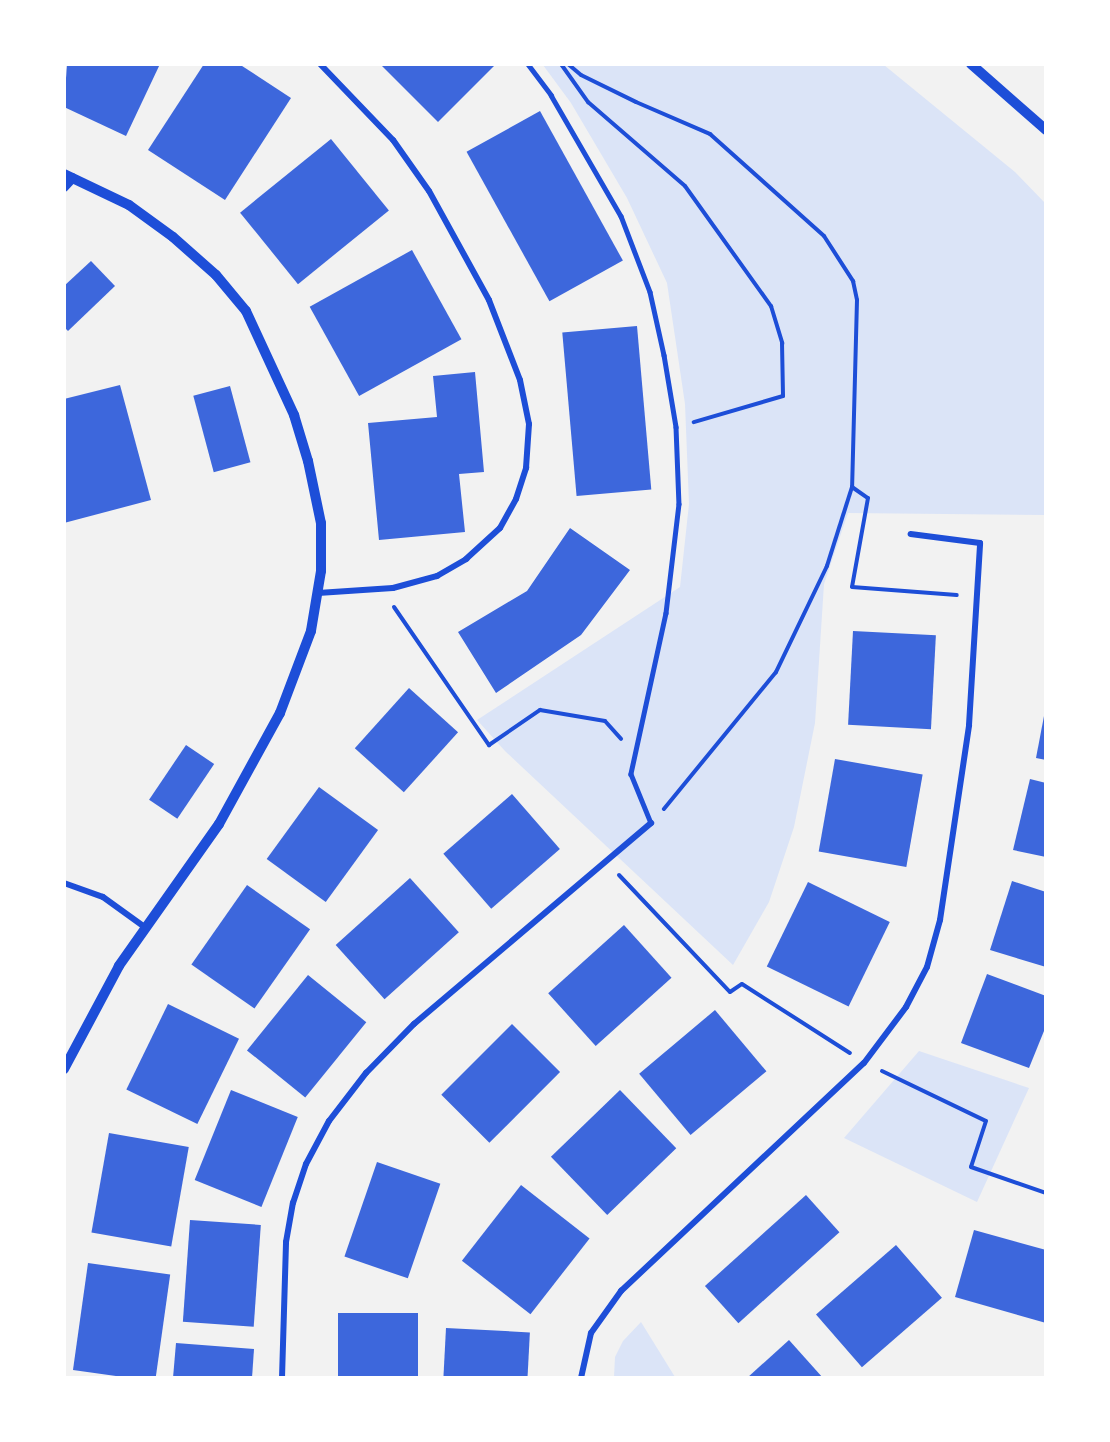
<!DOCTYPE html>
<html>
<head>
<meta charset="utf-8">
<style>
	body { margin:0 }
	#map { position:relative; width:1110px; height:1442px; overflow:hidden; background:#f2f2f2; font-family:Signika,sans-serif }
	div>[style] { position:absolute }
	.green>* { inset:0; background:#dbe4f7 }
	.building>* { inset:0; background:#3d67dc; transform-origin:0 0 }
	.path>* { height:4px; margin:-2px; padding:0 2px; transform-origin:2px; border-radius:2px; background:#1d4ed8 }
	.service>* { height:4.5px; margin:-2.25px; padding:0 2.25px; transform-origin:2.25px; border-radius:2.25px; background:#1d4ed8 }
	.minor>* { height:6px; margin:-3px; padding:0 3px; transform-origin:3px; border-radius:3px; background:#1d4ed8 }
	.tertiary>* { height:10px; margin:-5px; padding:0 5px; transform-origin:5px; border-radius:5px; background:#1d4ed8 }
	span { translate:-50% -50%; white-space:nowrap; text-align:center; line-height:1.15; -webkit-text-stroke:6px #fff; paint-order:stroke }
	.frame { position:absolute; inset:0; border:66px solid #fff; pointer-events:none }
</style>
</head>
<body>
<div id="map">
	<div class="green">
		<div style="clip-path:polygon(543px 65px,884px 65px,1015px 172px,1045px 203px,1045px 515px,848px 513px,824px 584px,815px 723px,794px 827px,769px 902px,733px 965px,505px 751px,477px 720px,680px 587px,689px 504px,685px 404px,667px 283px,627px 198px,571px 103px)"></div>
		<div style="clip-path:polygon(919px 1051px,1029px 1088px,977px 1202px,844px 1138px)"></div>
		<div style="clip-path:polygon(641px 1322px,675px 1377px,614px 1377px,615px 1357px,623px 1341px)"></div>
	</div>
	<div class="building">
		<div style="clip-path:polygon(67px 64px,160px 64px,126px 136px,64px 107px)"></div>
		<div style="clip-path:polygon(204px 64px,239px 64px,291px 98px,225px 200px,148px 150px)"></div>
		<div style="clip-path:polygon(380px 64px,496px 64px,438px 122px)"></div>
		<div style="left:540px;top:111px;width:171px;height:84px;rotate:61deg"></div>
		<div style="left:331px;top:139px;width:92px;height:117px;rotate:51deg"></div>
		<div style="left:412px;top:250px;width:102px;height:117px;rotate:61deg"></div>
		<div style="clip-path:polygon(91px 261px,115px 286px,68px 331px,64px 327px,64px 286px)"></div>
		<div style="left:637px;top:326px;width:164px;height:75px;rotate:85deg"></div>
		<div style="clip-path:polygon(475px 372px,484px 472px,459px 474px,465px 532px,379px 540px,368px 423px,437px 417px,433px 376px)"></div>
		<div style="clip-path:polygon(120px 385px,151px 500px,64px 523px,64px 399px)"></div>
		<div style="left:230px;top:386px;width:79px;height:38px;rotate:75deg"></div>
		<div style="clip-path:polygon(570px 528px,630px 570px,581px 635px,496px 693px,458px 632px,527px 591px)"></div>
		<div style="left:853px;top:631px;width:83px;height:94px;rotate:3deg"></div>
		<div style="left:409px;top:688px;width:66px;height:81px;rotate:42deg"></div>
		<div style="clip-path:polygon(1044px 716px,1046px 716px,1046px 760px,1036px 758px)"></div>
		<div style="left:186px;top:745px;width:34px;height:66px;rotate:34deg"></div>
		<div style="left:835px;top:759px;width:89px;height:94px;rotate:10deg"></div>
		<div style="clip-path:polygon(1030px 779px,1046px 783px,1046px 857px,1013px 850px)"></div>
		<div style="left:319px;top:787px;width:73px;height:89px;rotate:36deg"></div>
		<div style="left:512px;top:794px;width:73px;height:91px;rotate:49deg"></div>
		<div style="left:410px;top:878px;width:73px;height:100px;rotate:48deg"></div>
		<div style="clip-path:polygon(1012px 881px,1046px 892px,1046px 967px,990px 950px)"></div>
		<div style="left:808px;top:882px;width:91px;height:94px;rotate:26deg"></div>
		<div style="left:247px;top:885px;width:77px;height:97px;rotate:35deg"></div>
		<div style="left:624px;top:925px;width:71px;height:102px;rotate:48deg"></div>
		<div style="clip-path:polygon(987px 974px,1046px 996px,1046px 1026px,1029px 1068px,961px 1043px)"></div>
		<div style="left:308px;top:975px;width:75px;height:97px;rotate:39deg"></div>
		<div style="left:168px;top:1004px;width:79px;height:95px;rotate:26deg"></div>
		<div style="left:715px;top:1010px;width:80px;height:99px;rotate:50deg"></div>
		<div style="left:512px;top:1024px;width:68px;height:100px;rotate:45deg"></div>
		<div style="left:231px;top:1090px;width:72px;height:97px;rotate:22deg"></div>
		<div style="left:620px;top:1090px;width:81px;height:96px;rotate:46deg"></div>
		<div style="left:109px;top:1133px;width:81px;height:101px;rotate:10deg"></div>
		<div style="left:377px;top:1162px;width:67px;height:100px;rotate:19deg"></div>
		<div style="left:521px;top:1185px;width:87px;height:96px;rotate:38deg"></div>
		<div style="left:806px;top:1195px;width:50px;height:136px;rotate:48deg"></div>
		<div style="left:190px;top:1220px;width:71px;height:102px;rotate:4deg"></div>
		<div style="clip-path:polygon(974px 1230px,1046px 1250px,1046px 1323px,955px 1297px)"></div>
		<div style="left:896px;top:1245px;width:70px;height:106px;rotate:49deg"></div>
		<div style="left:88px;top:1263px;width:83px;height:108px;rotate:8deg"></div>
		<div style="left:338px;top:1313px;width:80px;height:65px"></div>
		<div style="left:446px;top:1328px;width:84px;height:50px;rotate:3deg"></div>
		<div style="clip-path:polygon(789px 1340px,823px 1378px,747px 1378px)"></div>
		<div style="clip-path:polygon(176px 1343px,254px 1349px,252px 1378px,173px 1378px)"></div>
	</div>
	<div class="path">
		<div style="left:561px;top:64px;width:47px;rotate:54.6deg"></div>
		<div style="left:588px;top:102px;width:128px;rotate:40.9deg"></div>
		<div style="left:685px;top:186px;width:148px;rotate:54.4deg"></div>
		<div style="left:771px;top:306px;width:39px;rotate:73deg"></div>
		<div style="left:782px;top:343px;width:53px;rotate:88.9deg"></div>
		<div style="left:783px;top:396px;width:93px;rotate:163.7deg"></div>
		<div style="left:568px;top:64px;width:17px;rotate:40deg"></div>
		<div style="left:581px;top:75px;width:61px;rotate:26.1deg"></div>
		<div style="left:636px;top:102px;width:81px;rotate:23.4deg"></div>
		<div style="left:710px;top:134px;width:153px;rotate:41.8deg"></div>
		<div style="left:824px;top:236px;width:54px;rotate:57.2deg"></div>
		<div style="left:853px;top:281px;width:19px;rotate:78deg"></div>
		<div style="left:857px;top:300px;width:187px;rotate:91.5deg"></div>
		<div style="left:852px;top:487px;width:83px;rotate:107.6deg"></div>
		<div style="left:827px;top:566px;width:118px;rotate:115.7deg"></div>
		<div style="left:776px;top:672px;width:177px;rotate:129.3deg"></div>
		<div style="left:852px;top:487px;width:19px;rotate:35deg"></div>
		<div style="left:868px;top:498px;width:90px;rotate:100.2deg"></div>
		<div style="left:852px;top:587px;width:105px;rotate:4.4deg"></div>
		<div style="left:394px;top:607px;width:168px;rotate:55.5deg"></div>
		<div style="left:489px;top:745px;width:62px;rotate:-34.5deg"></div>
		<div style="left:540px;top:710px;width:66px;rotate:9.6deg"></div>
		<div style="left:605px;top:721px;width:24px;rotate:48deg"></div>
		<div style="left:619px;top:875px;width:161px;rotate:46.5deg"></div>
		<div style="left:730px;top:992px;width:14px;rotate:-34deg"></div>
		<div style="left:742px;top:984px;width:128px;rotate:32.6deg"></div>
		<div style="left:882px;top:1071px;width:115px;rotate:25.7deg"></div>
		<div style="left:986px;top:1121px;width:48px;rotate:108.1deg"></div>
		<div style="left:971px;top:1167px;width:79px;rotate:19.1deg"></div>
	</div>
	<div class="service">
		<div style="left:528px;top:64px;width:39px;rotate:53deg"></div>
		<div style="left:551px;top:95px;width:140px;rotate:60deg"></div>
		<div style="left:621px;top:216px;width:81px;rotate:69.1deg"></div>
		<div style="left:650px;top:292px;width:65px;rotate:77.5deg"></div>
		<div style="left:664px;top:355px;width:73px;rotate:80.5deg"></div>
		<div style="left:676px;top:427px;width:77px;rotate:87.8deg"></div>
		<div style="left:679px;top:504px;width:110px;rotate:96.8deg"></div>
		<div style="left:666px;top:613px;width:165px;rotate:102.3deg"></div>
		<div style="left:631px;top:774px;width:53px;rotate:67.8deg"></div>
	</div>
	<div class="minor">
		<div style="left:318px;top:593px;width:75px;rotate:-3.8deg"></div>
		<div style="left:393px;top:588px;width:46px;rotate:-15.3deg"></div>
		<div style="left:437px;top:576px;width:34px;rotate:-30deg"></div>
		<div style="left:466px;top:559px;width:46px;rotate:-42.4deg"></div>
		<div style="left:500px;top:528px;width:33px;rotate:-61deg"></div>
		<div style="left:516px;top:499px;width:33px;rotate:-72deg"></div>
		<div style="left:526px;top:468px;width:44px;rotate:-86.1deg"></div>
		<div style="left:529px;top:424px;width:45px;rotate:-101.6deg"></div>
		<div style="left:520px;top:380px;width:86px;rotate:-111.2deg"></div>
		<div style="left:489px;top:300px;width:124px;rotate:-118.8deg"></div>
		<div style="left:429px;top:191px;width:62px;rotate:-125.2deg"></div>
		<div style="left:393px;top:140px;width:105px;rotate:-133.8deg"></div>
		<div style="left:64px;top:883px;width:41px;rotate:19.7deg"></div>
		<div style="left:103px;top:897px;width:53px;rotate:35.8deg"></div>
		<div style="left:282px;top:1378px;width:136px;rotate:-88.3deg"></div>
		<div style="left:286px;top:1242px;width:40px;rotate:-80deg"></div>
		<div style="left:293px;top:1203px;width:41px;rotate:-71.6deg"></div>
		<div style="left:306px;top:1164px;width:49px;rotate:-61.9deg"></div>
		<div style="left:329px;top:1121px;width:61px;rotate:-52.4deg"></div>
		<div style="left:366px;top:1073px;width:69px;rotate:-45.6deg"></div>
		<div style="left:414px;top:1024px;width:311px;rotate:-40.3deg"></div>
		<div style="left:581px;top:1378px;width:46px;rotate:-77.5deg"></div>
		<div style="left:591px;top:1333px;width:52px;rotate:-54.5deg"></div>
		<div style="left:621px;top:1291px;width:333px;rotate:-43.2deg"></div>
		<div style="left:864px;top:1063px;width:70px;rotate:-53.1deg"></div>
		<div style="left:906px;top:1007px;width:45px;rotate:-62.3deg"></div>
		<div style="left:927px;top:967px;width:49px;rotate:-74.5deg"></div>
		<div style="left:940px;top:920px;width:197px;rotate:-81.5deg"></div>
		<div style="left:969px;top:725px;width:182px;rotate:-86.5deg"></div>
		<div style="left:980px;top:543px;width:70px;rotate:-172.6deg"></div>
	</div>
	<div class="tertiary">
		<div style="left:971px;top:64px;width:100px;rotate:41.3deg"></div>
		<div style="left:64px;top:174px;width:72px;rotate:25.5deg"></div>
		<div style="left:129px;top:205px;width:54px;rotate:36deg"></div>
		<div style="left:173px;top:237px;width:57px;rotate:41.5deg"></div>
		<div style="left:216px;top:275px;width:47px;rotate:50.2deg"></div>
		<div style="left:246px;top:311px;width:115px;rotate:65.2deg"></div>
		<div style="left:294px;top:415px;width:48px;rotate:73.1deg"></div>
		<div style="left:308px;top:461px;width:63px;rotate:78.2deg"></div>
		<div style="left:321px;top:523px;width:48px;rotate:90deg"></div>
		<div style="left:321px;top:571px;width:61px;rotate:99.5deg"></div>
		<div style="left:311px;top:631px;width:88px;rotate:110.7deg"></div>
		<div style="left:280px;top:713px;width:127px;rotate:118.8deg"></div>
		<div style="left:219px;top:824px;width:174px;rotate:125.2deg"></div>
		<div style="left:119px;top:966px;width:117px;rotate:118.1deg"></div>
		<div style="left:64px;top:187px;width:12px;rotate:-48deg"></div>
	</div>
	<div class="frame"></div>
</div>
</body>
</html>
